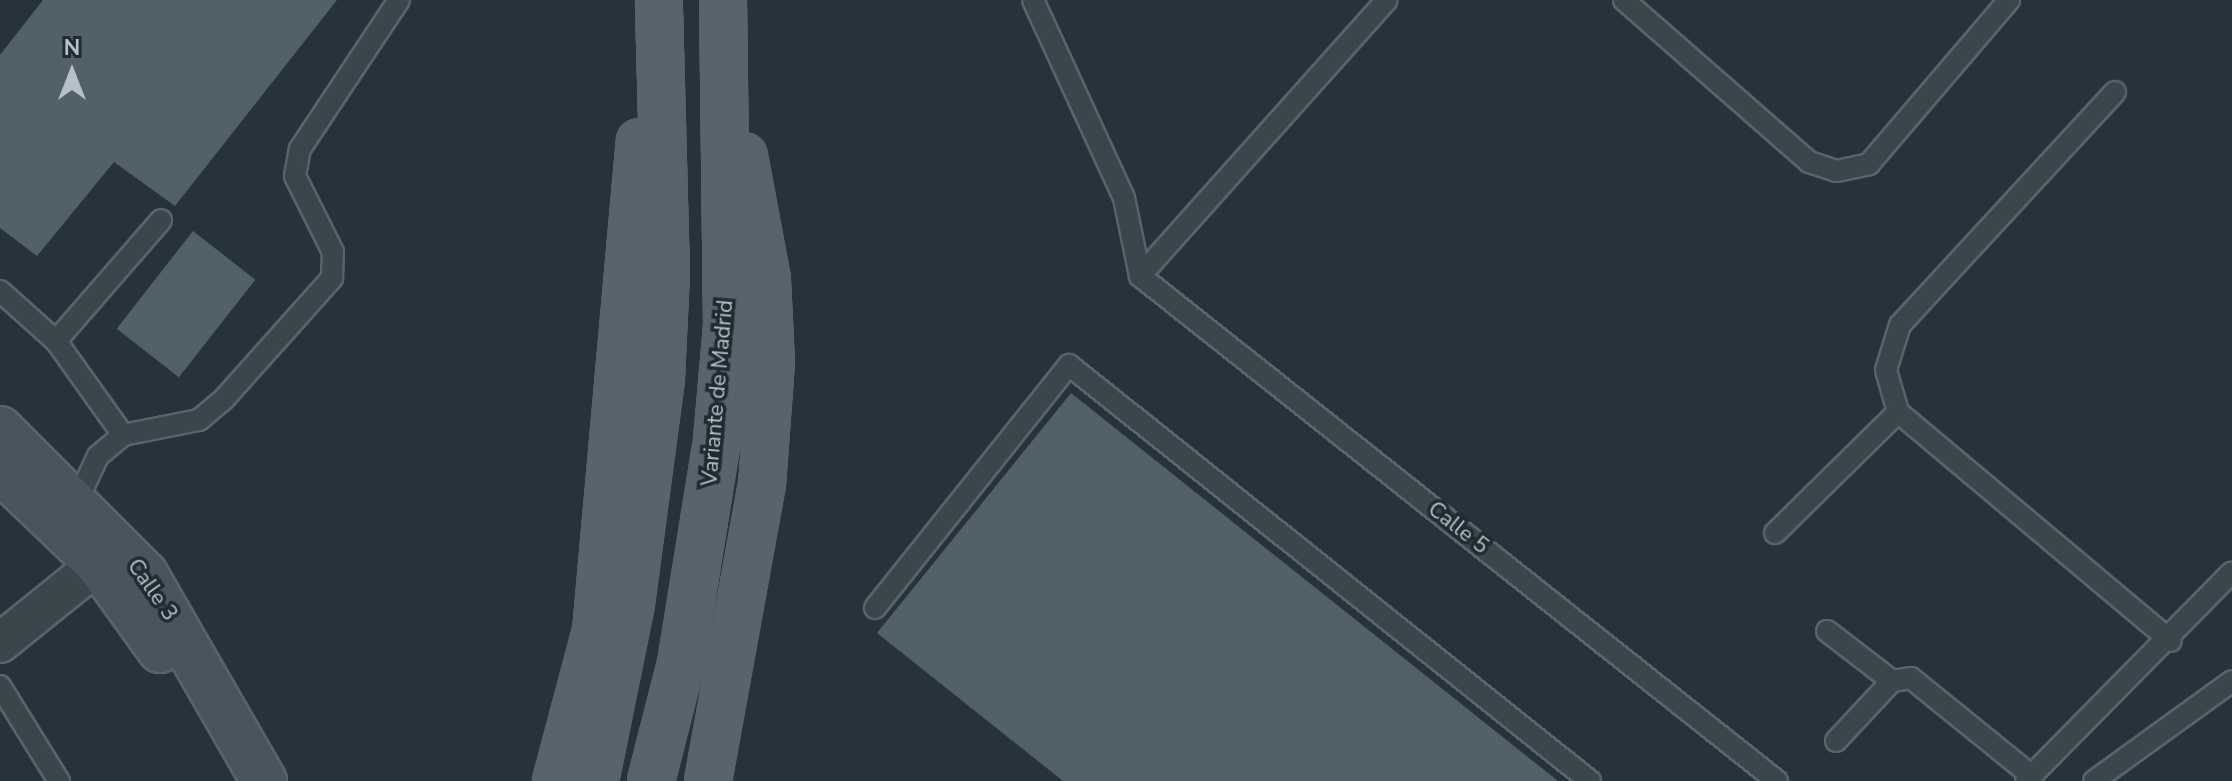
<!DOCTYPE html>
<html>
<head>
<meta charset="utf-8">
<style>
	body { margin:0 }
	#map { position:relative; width:2232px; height:781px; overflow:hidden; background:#26333c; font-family:"Nunito Sans",sans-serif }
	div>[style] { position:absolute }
	.building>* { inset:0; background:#516069; transform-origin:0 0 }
	.roads { filter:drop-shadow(2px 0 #58636a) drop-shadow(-2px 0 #58636a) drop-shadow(0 2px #58636a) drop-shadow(0 -2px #58636a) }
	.lane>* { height:20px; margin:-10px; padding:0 10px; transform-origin:10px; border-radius:10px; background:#3a454c }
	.street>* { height:38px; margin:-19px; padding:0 19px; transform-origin:19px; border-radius:19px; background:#3a454c }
	.secondary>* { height:44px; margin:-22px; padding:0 22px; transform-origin:22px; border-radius:22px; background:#48555f }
	.primary>* { height:44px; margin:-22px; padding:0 22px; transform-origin:22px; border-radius:22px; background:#58646c }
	span { translate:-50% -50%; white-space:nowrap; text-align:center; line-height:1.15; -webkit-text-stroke:7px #1f2a31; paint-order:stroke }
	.street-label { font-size:22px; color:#b6c0c7 }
	.north { position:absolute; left:32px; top:32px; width:80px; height:80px; -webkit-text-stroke:6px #1f2a31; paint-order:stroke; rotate:0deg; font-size:22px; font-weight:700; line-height:32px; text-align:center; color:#b6c0c7 }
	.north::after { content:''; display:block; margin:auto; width:28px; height:36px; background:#b6c0c7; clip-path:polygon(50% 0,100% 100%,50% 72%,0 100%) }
</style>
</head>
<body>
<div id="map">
	<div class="building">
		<div style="clip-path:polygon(43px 0,337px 0,175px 206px,114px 162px,37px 256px,0 228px,0 55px)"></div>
		<div style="left:193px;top:231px;width:79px;height:124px;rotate:38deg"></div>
		<div style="clip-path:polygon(1071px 393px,1558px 781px,1063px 781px,877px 633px)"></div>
	</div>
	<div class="roads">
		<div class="lane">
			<div style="left:1033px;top:0;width:218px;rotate:65.3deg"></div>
			<div style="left:1124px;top:198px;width:80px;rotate:78.4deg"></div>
			<div style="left:1624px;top:0;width:246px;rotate:41.2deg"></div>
			<div style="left:1809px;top:162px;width:29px;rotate:18deg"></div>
			<div style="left:1837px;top:171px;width:33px;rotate:-12deg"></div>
			<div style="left:1869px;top:164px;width:216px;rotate:-49.5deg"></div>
			<div style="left:2115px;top:92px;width:317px;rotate:132.7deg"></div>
			<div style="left:1900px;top:325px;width:47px;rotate:107.3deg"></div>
			<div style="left:1886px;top:370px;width:44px;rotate:74.1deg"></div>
			<div style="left:1898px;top:412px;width:356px;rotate:40deg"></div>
			<div style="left:1140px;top:276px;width:813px;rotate:38.41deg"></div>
			<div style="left:1140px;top:276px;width:370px;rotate:-48.2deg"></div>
			<div style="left:0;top:291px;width:75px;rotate:41.8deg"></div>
			<div style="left:56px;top:341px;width:115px;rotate:54.5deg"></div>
			<div style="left:56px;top:341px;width:160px;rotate:-49deg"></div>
			<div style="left:77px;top:501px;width:50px;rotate:-65deg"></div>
			<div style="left:98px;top:456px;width:33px;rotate:-40deg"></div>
			<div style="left:123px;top:435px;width:77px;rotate:-11.2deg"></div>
			<div style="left:199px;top:420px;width:31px;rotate:-40deg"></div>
			<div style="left:223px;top:400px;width:164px;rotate:-48.2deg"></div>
			<div style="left:332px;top:278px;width:26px;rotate:-88deg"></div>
			<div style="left:333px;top:252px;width:85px;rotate:-116.6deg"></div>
			<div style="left:295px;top:176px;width:27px;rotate:-80deg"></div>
			<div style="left:300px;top:149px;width:179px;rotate:-56.4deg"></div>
			<div style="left:1775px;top:533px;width:173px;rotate:-44.5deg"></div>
			<div style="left:875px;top:608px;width:311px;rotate:-51.4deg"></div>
			<div style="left:1069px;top:365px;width:667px;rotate:38.61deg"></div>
			<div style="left:1827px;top:631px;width:82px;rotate:37.6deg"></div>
			<div style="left:0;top:686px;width:112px;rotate:58.2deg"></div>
			<div style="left:1836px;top:741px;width:82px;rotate:-47deg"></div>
			<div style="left:1892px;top:681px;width:19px;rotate:-9deg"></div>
			<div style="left:1911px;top:678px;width:156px;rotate:39deg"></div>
			<div style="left:2026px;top:781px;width:293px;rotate:-45.4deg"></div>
			<div style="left:2094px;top:781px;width:170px;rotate:-35.9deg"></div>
		</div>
		<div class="street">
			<div style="left:0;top:643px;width:126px;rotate:-38.9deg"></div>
		</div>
		<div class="secondary">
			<div style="left:0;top:429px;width:205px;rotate:45deg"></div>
			<div style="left:145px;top:574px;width:239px;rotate:60.1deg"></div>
			<div style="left:0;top:470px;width:136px;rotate:43.8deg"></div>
			<div style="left:98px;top:564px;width:106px;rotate:54.2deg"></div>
		</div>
		<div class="primary">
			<div style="left:556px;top:781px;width:155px;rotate:-75.1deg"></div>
			<div style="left:596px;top:631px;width:491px;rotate:-84.9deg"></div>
			<div style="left:595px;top:781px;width:181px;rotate:-78.5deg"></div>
			<div style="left:631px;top:604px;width:227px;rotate:-82.4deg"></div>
			<div style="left:661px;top:379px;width:105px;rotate:-87.3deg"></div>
			<div style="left:666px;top:274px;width:274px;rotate:-91.5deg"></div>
			<div style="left:651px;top:781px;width:122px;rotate:-75.7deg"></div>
			<div style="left:681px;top:663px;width:226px;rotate:-80.8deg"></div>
			<div style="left:717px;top:440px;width:114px;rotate:-85deg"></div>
			<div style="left:727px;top:326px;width:326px;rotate:-90.7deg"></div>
			<div style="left:708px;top:781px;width:301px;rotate:-79.7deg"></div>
			<div style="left:762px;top:485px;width:123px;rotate:-85.8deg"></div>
			<div style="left:771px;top:362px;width:83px;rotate:-92.8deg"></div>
			<div style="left:767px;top:279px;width:125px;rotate:-100.6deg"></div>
		</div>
	</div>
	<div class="street-label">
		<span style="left:718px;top:393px;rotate:-85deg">Variante de Madrid</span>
		<span style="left:1458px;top:528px;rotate:38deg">Calle 5</span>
		<span style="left:152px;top:590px;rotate:55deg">Calle 3</span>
	</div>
	<div class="north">N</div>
</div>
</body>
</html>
